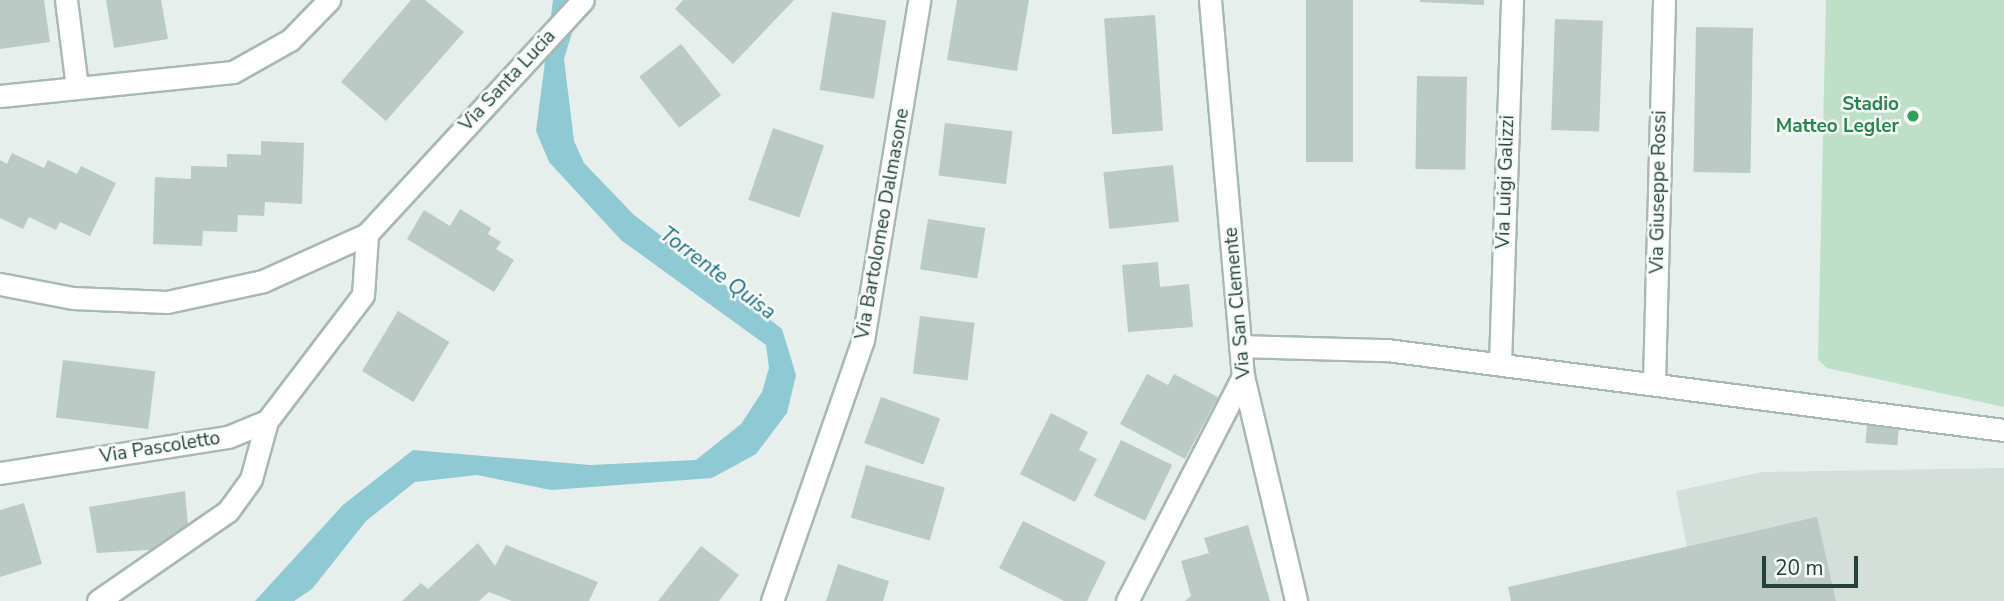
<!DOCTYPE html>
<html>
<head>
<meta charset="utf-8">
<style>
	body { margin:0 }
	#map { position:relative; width:2004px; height:601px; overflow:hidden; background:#e6efeb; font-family:"Nunito Sans",sans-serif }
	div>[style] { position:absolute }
	.built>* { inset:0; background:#d4dfda }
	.green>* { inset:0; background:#bfe0c8 }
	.water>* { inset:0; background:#8ec9d4 }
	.building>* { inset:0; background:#bbcac4; transform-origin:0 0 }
	.roads { filter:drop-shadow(2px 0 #a8b8b2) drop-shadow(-2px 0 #a8b8b2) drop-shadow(0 2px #a8b8b2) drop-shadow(0 -2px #a8b8b2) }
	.minor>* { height:21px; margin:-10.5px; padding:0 10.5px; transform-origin:10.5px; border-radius:10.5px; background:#fff }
	.tertiary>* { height:21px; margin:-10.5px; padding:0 10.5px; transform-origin:10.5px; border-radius:10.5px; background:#fff }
	.dots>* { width:19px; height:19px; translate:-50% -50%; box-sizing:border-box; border:4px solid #f7fbf9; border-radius:50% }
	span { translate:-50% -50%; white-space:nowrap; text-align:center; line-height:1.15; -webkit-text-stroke:5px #f7fbf9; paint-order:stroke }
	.street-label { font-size:19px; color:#24423a }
	.leisure-label { font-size:19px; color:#27864d; font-weight:700 }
	.right { translate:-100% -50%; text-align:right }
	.water-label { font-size:21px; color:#1c6f80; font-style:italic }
	.scale { position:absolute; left:1762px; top:556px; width:96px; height:32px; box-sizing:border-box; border:4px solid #24423a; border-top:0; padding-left:9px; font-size:21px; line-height:24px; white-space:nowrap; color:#24423a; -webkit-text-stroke:5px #f7fbf9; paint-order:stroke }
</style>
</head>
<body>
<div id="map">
	<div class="built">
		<div style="clip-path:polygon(2004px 468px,2004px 601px,1512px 601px,1687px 547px,1676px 491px,1762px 472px)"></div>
	</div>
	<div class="green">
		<div style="clip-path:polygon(1826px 0,2004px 0,2004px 407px,1827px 368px,1818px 360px)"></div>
	</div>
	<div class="water">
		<div style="clip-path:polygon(553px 0,582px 0,564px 59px,574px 141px,584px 163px,634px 215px,782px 329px,796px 375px,787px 413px,756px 454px,712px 478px,551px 490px,477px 475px,415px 482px,366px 521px,312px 589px,294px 601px,255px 601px,343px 505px,413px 450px,590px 465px,696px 460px,741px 424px,762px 392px,769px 368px,766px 345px,621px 240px,549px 162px,536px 131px)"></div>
	</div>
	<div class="building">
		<div style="clip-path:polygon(0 0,44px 0,50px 42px,0 49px)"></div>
		<div style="clip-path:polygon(106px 0,161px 0,168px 39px,114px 48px)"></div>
		<div style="clip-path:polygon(411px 0,425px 0,464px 32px,386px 121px,341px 82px)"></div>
		<div style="clip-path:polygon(683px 0,794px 0,733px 64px,675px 9px)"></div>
		<div style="clip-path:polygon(957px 0,1029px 0,1017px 71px,947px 60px)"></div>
		<div style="left:1306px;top:0;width:47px;height:162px"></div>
		<div style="clip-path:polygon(1420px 0,1484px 0,1484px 5px,1420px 2px)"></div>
		<div style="left:832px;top:12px;width:55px;height:79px;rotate:9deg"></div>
		<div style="left:1155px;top:15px;width:116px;height:51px;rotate:86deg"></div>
		<div style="left:1555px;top:19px;width:48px;height:111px;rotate:2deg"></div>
		<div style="left:1696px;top:27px;width:57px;height:145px;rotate:1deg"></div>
		<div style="left:681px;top:44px;width:65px;height:53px;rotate:52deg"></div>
		<div style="left:1417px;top:76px;width:50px;height:93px;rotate:1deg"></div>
		<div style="left:945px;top:123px;width:68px;height:53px;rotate:7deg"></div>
		<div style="left:773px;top:128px;width:54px;height:76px;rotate:19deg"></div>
		<div style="clip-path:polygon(261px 141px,304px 143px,302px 204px,265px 202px,264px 216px,238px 215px,237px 232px,203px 231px,202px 246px,153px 244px,155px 177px,191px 179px,191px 166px,227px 167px,227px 154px,261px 155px)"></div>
		<div style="clip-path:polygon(12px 153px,44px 168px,48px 160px,77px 174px,81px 166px,116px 183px,90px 236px,60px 222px,56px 230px,29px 217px,23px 229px,0 218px,0 160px,7px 164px)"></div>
		<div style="left:1173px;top:165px;width:57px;height:70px;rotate:84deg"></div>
		<div style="clip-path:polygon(460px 209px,491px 228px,488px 234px,501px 242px,496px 249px,514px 260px,494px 292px,407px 239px,424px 210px,450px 226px)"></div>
		<div style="left:928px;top:219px;width:58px;height:51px;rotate:9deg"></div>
		<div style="clip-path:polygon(1158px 262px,1160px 287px,1189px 284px,1193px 327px,1128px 332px,1122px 265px)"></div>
		<div style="left:398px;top:311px;width:60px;height:70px;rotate:31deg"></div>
		<div style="left:920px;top:316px;width:55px;height:58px;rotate:7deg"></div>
		<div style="left:63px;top:360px;width:93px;height:58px;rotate:7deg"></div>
		<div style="clip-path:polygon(1147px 374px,1168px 385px,1174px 374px,1218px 397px,1185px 459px,1120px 424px)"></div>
		<div style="left:881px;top:397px;width:63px;height:49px;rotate:20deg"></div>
		<div style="clip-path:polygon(1051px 413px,1088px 432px,1079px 450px,1097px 459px,1075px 502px,1020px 474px)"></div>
		<div style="left:1867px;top:423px;width:32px;height:20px;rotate:4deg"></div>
		<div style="left:1121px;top:440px;width:57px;height:62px;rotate:26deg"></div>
		<div style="left:866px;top:465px;width:82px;height:55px;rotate:16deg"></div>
		<div style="clip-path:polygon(185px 491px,189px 537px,163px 542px,165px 549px,97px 553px,89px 507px)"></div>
		<div style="clip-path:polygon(24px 503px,42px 564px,0 577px,0 510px)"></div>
		<div style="clip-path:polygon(1817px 517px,1836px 601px,1511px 601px,1508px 587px)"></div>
		<div style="clip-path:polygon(1023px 521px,1106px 562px,1087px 601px,1064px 601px,999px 568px)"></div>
		<div style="clip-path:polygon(1248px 525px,1270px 601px,1185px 601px,1191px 596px,1181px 561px,1209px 553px,1204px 538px)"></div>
		<div style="clip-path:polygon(478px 543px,495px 566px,506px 545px,598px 582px,589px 601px,512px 601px,489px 592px,479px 601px,402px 601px,421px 583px,428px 589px)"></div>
		<div style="clip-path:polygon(701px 546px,739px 575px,719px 601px,658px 601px)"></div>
		<div style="clip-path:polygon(838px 564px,889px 581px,883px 601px,826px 601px)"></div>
	</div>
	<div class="roads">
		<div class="minor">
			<div style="left:66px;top:0;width:88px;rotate:82.8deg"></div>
			<div style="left:0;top:96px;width:234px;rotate:-5.9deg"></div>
			<div style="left:233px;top:72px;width:65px;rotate:-29.3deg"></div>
			<div style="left:290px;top:40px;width:56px;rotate:-45.7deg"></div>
			<div style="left:0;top:284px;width:74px;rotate:10.9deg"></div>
			<div style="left:73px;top:298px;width:94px;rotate:2.4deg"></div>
			<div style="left:167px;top:302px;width:98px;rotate:-12.3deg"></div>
			<div style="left:263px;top:281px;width:114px;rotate:-24.3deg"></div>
			<div style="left:367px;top:234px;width:318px;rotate:-47.3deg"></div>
			<div style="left:1240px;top:346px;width:147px;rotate:1.6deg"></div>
			<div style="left:1387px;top:350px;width:622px;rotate:7.39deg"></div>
			<div style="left:1500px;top:364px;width:364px;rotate:-88.1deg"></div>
			<div style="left:1654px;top:383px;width:383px;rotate:-88.5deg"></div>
			<div style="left:0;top:473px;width:231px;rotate:-9deg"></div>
			<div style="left:228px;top:437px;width:42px;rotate:-22.3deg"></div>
			<div style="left:267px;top:421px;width:158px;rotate:-52.7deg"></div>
			<div style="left:363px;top:295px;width:61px;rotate:-86.2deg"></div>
			<div style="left:98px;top:601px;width:158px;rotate:-34.7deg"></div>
			<div style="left:228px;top:511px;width:39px;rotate:-54deg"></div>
			<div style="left:251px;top:479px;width:60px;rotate:-74.6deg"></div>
			<div style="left:772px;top:601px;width:276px;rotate:-70.8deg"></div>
			<div style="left:863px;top:340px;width:345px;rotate:-80.6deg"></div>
			<div style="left:1127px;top:601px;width:253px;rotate:-62.7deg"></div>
		</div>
		<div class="tertiary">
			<div style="left:1210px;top:0;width:377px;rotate:85deg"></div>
			<div style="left:1243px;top:376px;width:231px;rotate:76.7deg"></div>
		</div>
	</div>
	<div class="dots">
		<div style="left:1913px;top:116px;background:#2e9e5b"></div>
	</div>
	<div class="street-label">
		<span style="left:508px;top:81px;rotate:-47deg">Via Santa Lucia</span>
		<span style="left:1506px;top:182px;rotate:-88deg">Via Luigi Galizzi</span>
		<span style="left:1659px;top:192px;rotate:-89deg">Via Giuseppe Rossi</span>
		<span style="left:883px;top:224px;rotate:-80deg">Via Bartolomeo Dalmasone</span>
		<span style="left:1238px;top:303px;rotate:-95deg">Via San Clemente</span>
		<span style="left:160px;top:448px;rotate:-9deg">Via Pascoletto</span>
	</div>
	<div class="leisure-label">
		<span class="right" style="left:1899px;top:116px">Stadio<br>Matteo Legler</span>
	</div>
	<div class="water-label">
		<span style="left:718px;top:273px;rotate:37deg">Torrente Quisa</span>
	</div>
	<div class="scale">20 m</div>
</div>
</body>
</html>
